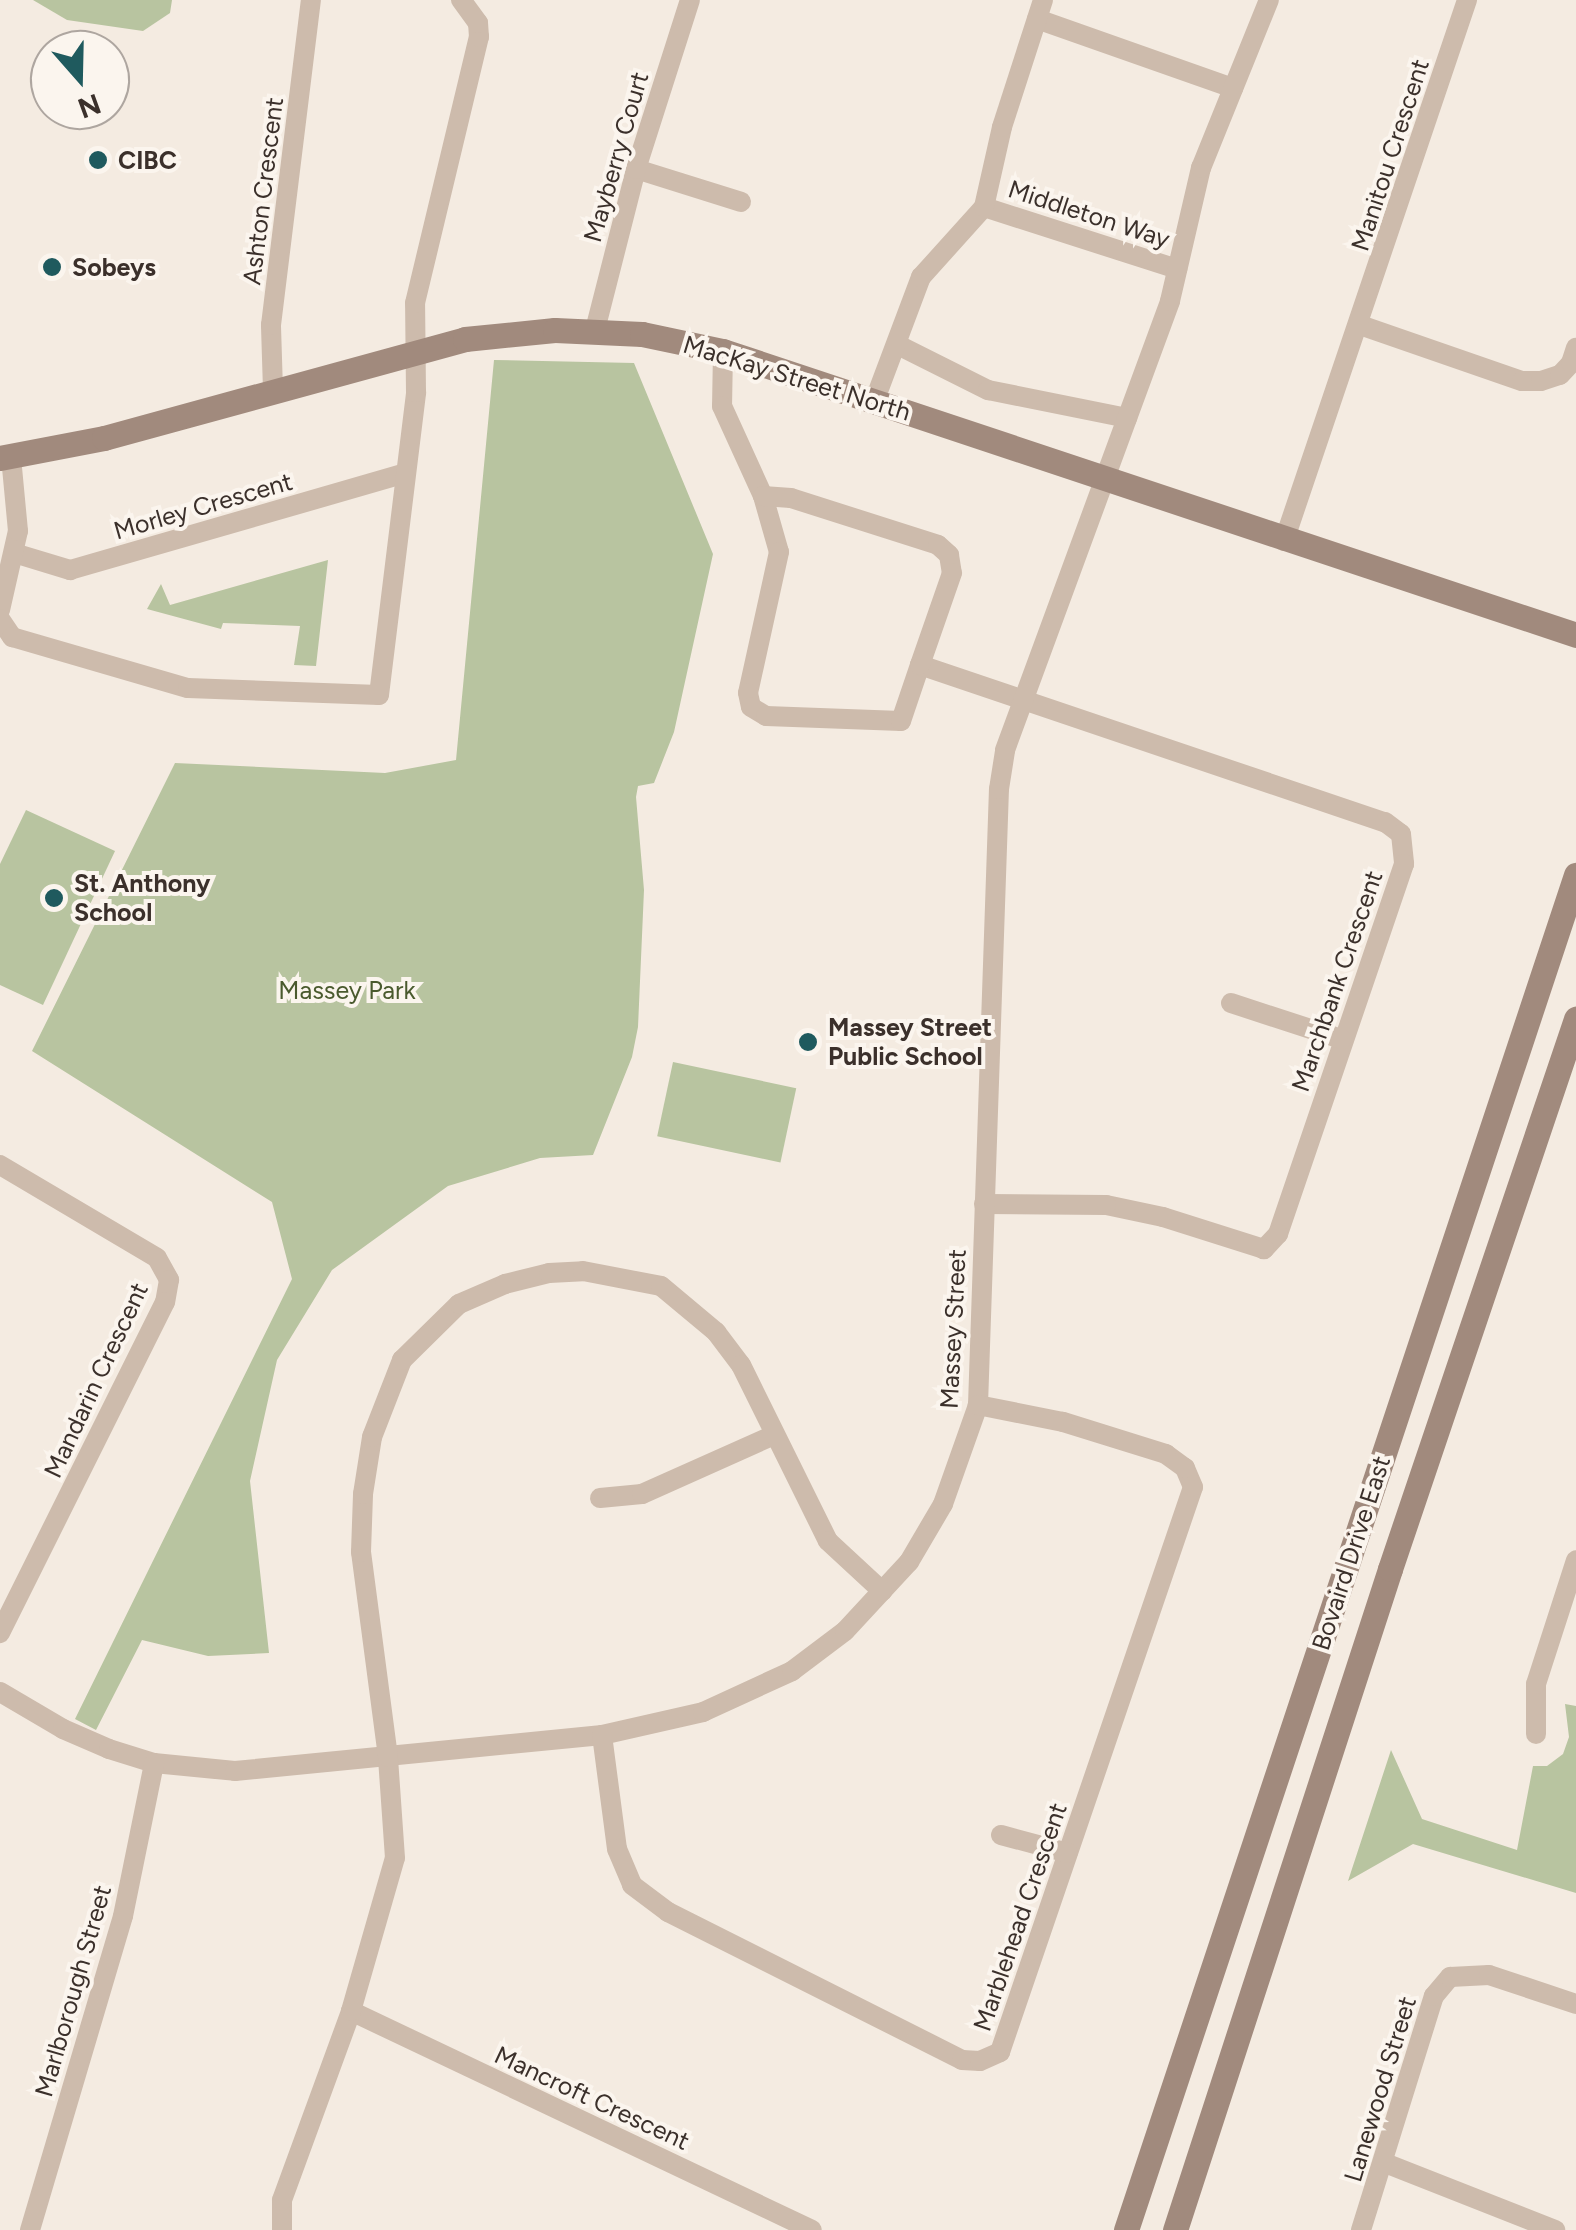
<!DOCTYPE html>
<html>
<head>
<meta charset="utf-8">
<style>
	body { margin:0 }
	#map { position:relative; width:1576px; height:2230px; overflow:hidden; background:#f4ebe1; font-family:Figtree,sans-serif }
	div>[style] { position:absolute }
	.green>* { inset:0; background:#b8c4a0; transform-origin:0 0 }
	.street>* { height:20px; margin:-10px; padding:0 10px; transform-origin:10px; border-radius:10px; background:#cdbbac }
	.secondary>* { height:25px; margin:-12.5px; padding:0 12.5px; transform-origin:12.5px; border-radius:12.5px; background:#a18a7d }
	.dots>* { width:28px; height:28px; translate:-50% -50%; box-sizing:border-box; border:5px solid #fbf5ee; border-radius:50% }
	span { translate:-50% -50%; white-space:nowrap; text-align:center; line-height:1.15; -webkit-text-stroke:8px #fbf5ee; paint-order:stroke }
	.street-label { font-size:25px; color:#3b302b }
	.poi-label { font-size:25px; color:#3b302b; font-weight:700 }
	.left { translate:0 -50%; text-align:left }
	.park-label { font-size:25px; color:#4a5a2e }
	.north { position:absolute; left:30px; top:30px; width:100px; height:100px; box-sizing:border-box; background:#fbf5ee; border:2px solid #aea6a0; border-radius:50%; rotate:160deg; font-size:28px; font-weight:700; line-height:40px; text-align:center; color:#3b302b }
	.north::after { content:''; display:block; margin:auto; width:35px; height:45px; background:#1f5a5e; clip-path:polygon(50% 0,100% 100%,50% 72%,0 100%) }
</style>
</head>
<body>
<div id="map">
	<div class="green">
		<div style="clip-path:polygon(33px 0,172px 0,170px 13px,143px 31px,67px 20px)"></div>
		<div style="clip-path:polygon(494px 360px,634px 363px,713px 554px,674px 732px,654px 783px,638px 786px,636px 797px,644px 890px,638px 1027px,632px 1057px,593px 1155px,540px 1158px,448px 1186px,332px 1270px,277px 1360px,250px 1481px,269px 1653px,208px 1656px,142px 1640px,96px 1730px,75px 1719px,292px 1279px,272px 1202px,32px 1051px,175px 763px,385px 773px,456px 760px)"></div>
		<div style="clip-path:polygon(328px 560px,316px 666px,294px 665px,300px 626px,223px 623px,221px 629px,147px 609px,161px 584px,170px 605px)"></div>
		<div style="clip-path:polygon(26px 810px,115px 851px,43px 1005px,0 985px,0 864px)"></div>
		<div style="left:673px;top:1062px;width:126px;height:76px;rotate:12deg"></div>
		<div style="clip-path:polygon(1565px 1704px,1576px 1706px,1576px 1893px,1413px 1844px,1348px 1881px,1391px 1750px,1422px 1819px,1517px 1850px,1533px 1766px,1547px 1766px,1563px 1754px,1569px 1737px)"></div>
	</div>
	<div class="street">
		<div style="left:1037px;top:19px;width:208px;rotate:19.4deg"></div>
		<div style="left:636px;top:169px;width:110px;rotate:17.4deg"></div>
		<div style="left:984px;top:207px;width:203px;rotate:17.8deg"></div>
		<div style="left:1360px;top:325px;width:171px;rotate:19.1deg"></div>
		<div style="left:1522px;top:381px;width:19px"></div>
		<div style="left:1541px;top:381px;width:20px;rotate:-18deg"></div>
		<div style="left:1560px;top:375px;width:16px;rotate:-47deg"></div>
		<div style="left:1571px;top:363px;width:16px;rotate:-72deg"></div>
		<div style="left:595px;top:330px;width:166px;rotate:-75.7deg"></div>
		<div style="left:636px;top:169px;width:177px;rotate:-72.3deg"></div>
		<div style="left:898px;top:345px;width:101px;rotate:26.6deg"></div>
		<div style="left:988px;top:390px;width:142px;rotate:11.4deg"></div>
		<div style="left:723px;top:351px;width:55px;rotate:91deg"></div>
		<div style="left:722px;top:406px;width:99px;rotate:65.5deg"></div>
		<div style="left:763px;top:496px;width:58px;rotate:74.1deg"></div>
		<div style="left:779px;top:552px;width:144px;rotate:102.4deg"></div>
		<div style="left:748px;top:693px;width:14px;rotate:78deg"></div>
		<div style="left:751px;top:707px;width:17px;rotate:31deg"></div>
		<div style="left:766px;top:716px;width:135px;rotate:2.1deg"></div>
		<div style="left:901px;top:721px;width:59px;rotate:-71.3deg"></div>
		<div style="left:920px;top:665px;width:491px;rotate:18.7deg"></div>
		<div style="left:1385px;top:822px;width:20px;rotate:37deg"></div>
		<div style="left:1401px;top:834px;width:30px;rotate:84deg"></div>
		<div style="left:1404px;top:864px;width:391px;rotate:108.8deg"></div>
		<div style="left:1278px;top:1234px;width:21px;rotate:133deg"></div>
		<div style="left:1264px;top:1249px;width:106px;rotate:-162.4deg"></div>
		<div style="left:1163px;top:1217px;width:58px;rotate:-168.1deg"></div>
		<div style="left:1106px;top:1205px;width:122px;rotate:-179.5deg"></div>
		<div style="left:273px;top:390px;width:65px;rotate:-91.8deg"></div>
		<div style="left:271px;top:325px;width:327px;rotate:-83deg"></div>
		<div style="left:874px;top:402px;width:134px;rotate:-69.4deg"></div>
		<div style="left:921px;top:277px;width:94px;rotate:-48deg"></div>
		<div style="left:984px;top:207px;width:82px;rotate:-77.3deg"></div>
		<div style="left:1002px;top:127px;width:133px;rotate:-72.1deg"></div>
		<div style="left:763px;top:496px;width:28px;rotate:4deg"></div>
		<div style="left:791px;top:498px;width:154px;rotate:17.7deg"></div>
		<div style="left:938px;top:545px;width:15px;rotate:42deg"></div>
		<div style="left:949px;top:555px;width:18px;rotate:81deg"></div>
		<div style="left:952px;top:573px;width:97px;rotate:109.2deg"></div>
		<div style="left:1284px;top:541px;width:571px;rotate:-71.31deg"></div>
		<div style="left:14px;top:553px;width:59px;rotate:16.9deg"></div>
		<div style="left:70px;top:570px;width:349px;rotate:-16.1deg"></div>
		<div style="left:0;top:610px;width:81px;rotate:-77.2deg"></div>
		<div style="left:18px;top:531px;width:74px;rotate:-95.4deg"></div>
		<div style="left:0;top:619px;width:22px;rotate:56deg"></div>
		<div style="left:12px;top:637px;width:183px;rotate:16.2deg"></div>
		<div style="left:188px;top:688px;width:191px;rotate:2.1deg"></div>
		<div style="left:379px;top:695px;width:305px;rotate:-83deg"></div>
		<div style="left:416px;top:392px;width:89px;rotate:-90.6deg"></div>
		<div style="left:415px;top:303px;width:274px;rotate:-76.5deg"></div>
		<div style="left:479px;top:37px;width:14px;rotate:-94deg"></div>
		<div style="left:478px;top:23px;width:29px;rotate:-126deg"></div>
		<div style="left:1231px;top:1003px;width:116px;rotate:18.1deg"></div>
		<div style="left:0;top:1165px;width:182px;rotate:30.6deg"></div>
		<div style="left:157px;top:1258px;width:25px;rotate:61deg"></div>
		<div style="left:169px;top:1280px;width:22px;rotate:100deg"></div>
		<div style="left:165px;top:1302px;width:370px;rotate:116.5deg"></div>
		<div style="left:600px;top:1498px;width:42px;rotate:-5.4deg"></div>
		<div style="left:642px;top:1494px;width:145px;rotate:-24.1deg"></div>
		<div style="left:0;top:1692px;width:73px;rotate:30.4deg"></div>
		<div style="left:63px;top:1729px;width:50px;rotate:23.5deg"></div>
		<div style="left:109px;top:1749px;width:47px;rotate:17.3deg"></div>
		<div style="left:154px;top:1763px;width:81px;rotate:5.6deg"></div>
		<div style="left:235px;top:1771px;width:369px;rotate:-5.6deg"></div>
		<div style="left:602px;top:1735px;width:104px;rotate:-12.8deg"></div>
		<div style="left:703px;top:1712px;width:98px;rotate:-24.7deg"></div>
		<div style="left:792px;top:1671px;width:66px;rotate:-37deg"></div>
		<div style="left:845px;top:1631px;width:94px;rotate:-47.2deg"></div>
		<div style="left:909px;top:1562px;width:67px;rotate:-59.6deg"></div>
		<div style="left:943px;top:1504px;width:105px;rotate:-70.5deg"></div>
		<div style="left:978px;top:1405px;width:616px;rotate:-88.05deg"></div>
		<div style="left:999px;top:789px;width:39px;rotate:-81deg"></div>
		<div style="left:1005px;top:750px;width:478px;rotate:-69.8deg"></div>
		<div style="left:1170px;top:301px;width:137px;rotate:-76.9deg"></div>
		<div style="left:1201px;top:168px;width:181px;rotate:-68deg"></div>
		<div style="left:1536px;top:1734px;width:50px;rotate:-90deg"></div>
		<div style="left:1536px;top:1684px;width:130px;rotate:-72.1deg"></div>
		<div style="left:602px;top:1735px;width:115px;rotate:82.5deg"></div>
		<div style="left:617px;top:1849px;width:39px;rotate:67deg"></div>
		<div style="left:632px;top:1885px;width:45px;rotate:36.9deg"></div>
		<div style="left:668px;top:1912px;width:329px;rotate:26.7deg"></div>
		<div style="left:962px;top:2060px;width:18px;rotate:3deg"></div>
		<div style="left:980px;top:2061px;width:22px;rotate:-24deg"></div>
		<div style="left:1000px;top:2052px;width:597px;rotate:-71.14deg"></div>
		<div style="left:1193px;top:1487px;width:21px;rotate:-113deg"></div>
		<div style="left:1185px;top:1468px;width:24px;rotate:-144deg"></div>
		<div style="left:1166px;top:1454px;width:108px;rotate:-162.7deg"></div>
		<div style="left:1063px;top:1422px;width:87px;rotate:-168.7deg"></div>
		<div style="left:1001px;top:1835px;width:69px;rotate:15deg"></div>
		<div style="left:351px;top:2011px;width:510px;rotate:25.41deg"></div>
		<div style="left:1385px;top:2163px;width:183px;rotate:21.5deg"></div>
		<div style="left:30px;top:2230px;width:327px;rotate:-73.5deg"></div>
		<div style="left:123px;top:1916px;width:156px;rotate:-78.5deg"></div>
		<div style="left:282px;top:2230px;width:30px;rotate:-90deg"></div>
		<div style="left:282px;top:2200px;width:201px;rotate:-69.9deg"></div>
		<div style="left:351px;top:2011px;width:159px;rotate:-74deg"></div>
		<div style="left:395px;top:1858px;width:101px;rotate:-94deg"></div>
		<div style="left:388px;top:1757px;width:207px;rotate:-97.5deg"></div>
		<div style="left:361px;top:1552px;width:58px;rotate:-88deg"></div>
		<div style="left:363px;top:1494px;width:58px;rotate:-81deg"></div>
		<div style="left:372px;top:1437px;width:83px;rotate:-68.7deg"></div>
		<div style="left:402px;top:1360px;width:80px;rotate:-44.5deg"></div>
		<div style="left:459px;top:1304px;width:50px;rotate:-23.5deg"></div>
		<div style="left:505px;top:1284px;width:45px;rotate:-14deg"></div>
		<div style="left:549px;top:1273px;width:34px;rotate:-3deg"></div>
		<div style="left:583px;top:1271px;width:79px;rotate:10.9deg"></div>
		<div style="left:661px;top:1286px;width:72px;rotate:39.9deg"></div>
		<div style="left:716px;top:1332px;width:41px;rotate:52.9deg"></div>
		<div style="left:741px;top:1365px;width:196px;rotate:63.7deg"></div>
		<div style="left:828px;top:1541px;width:74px;rotate:42.8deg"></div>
		<div style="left:1361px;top:2230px;width:245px;rotate:-72.7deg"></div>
		<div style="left:1434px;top:1996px;width:25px;rotate:-50deg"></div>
		<div style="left:1450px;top:1977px;width:39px;rotate:-3deg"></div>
		<div style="left:1489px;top:1975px;width:92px;rotate:18.4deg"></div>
	</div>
	<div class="secondary">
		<div style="left:0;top:458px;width:106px;rotate:-10.9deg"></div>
		<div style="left:104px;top:438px;width:374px;rotate:-15.3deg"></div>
		<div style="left:465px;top:339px;width:90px;rotate:-5.7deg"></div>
		<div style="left:555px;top:330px;width:87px;rotate:2.6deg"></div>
		<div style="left:642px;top:334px;width:83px;rotate:11.9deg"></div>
		<div style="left:723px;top:351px;width:899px;rotate:18.41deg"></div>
		<div style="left:1126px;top:2230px;width:1428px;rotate:-71.63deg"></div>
		<div style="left:1175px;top:2230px;width:695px;rotate:-71.98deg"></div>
		<div style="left:1390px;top:1569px;width:581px;rotate:-71.32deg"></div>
	</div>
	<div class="dots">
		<div style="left:98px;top:160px;background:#1f5a5e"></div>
		<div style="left:52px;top:267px;background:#1f5a5e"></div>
		<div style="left:54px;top:898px;background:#1f5a5e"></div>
		<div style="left:808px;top:1042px;background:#1f5a5e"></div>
	</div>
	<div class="street-label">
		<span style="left:1390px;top:155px;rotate:-72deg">Manitou Crescent</span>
		<span style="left:616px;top:157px;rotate:-74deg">Mayberry Court</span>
		<span style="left:263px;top:191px;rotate:-83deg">Ashton Crescent</span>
		<span style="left:1089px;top:214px;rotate:18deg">Middleton Way</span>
		<span style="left:797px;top:378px;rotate:17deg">MacKay Street North</span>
		<span style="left:203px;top:506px;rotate:-16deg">Morley Crescent</span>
		<span style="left:1337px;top:981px;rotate:-71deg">Marchbank Crescent</span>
		<span style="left:953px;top:1329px;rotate:-87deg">Massey Street</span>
		<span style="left:96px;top:1380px;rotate:-65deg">Mandarin Crescent</span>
		<span style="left:1351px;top:1553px;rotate:-72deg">Bovaird Drive East</span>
		<span style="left:1020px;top:1917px;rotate:-71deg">Marblehead Crescent</span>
		<span style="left:73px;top:1991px;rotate:-74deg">Marlborough Street</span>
		<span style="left:1380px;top:2089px;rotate:-73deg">Lanewood Street</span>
		<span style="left:592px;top:2098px;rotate:25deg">Mancroft Crescent</span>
	</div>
	<div class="poi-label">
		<span class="left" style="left:118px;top:160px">CIBC</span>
		<span class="left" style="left:72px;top:267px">Sobeys</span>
		<span class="left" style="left:74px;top:898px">St. Anthony<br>School</span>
		<span class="left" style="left:828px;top:1042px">Massey Street<br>Public School</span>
	</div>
	<div class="park-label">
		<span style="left:347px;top:990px">Massey Park</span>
	</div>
	<div class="north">N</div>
</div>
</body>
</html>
